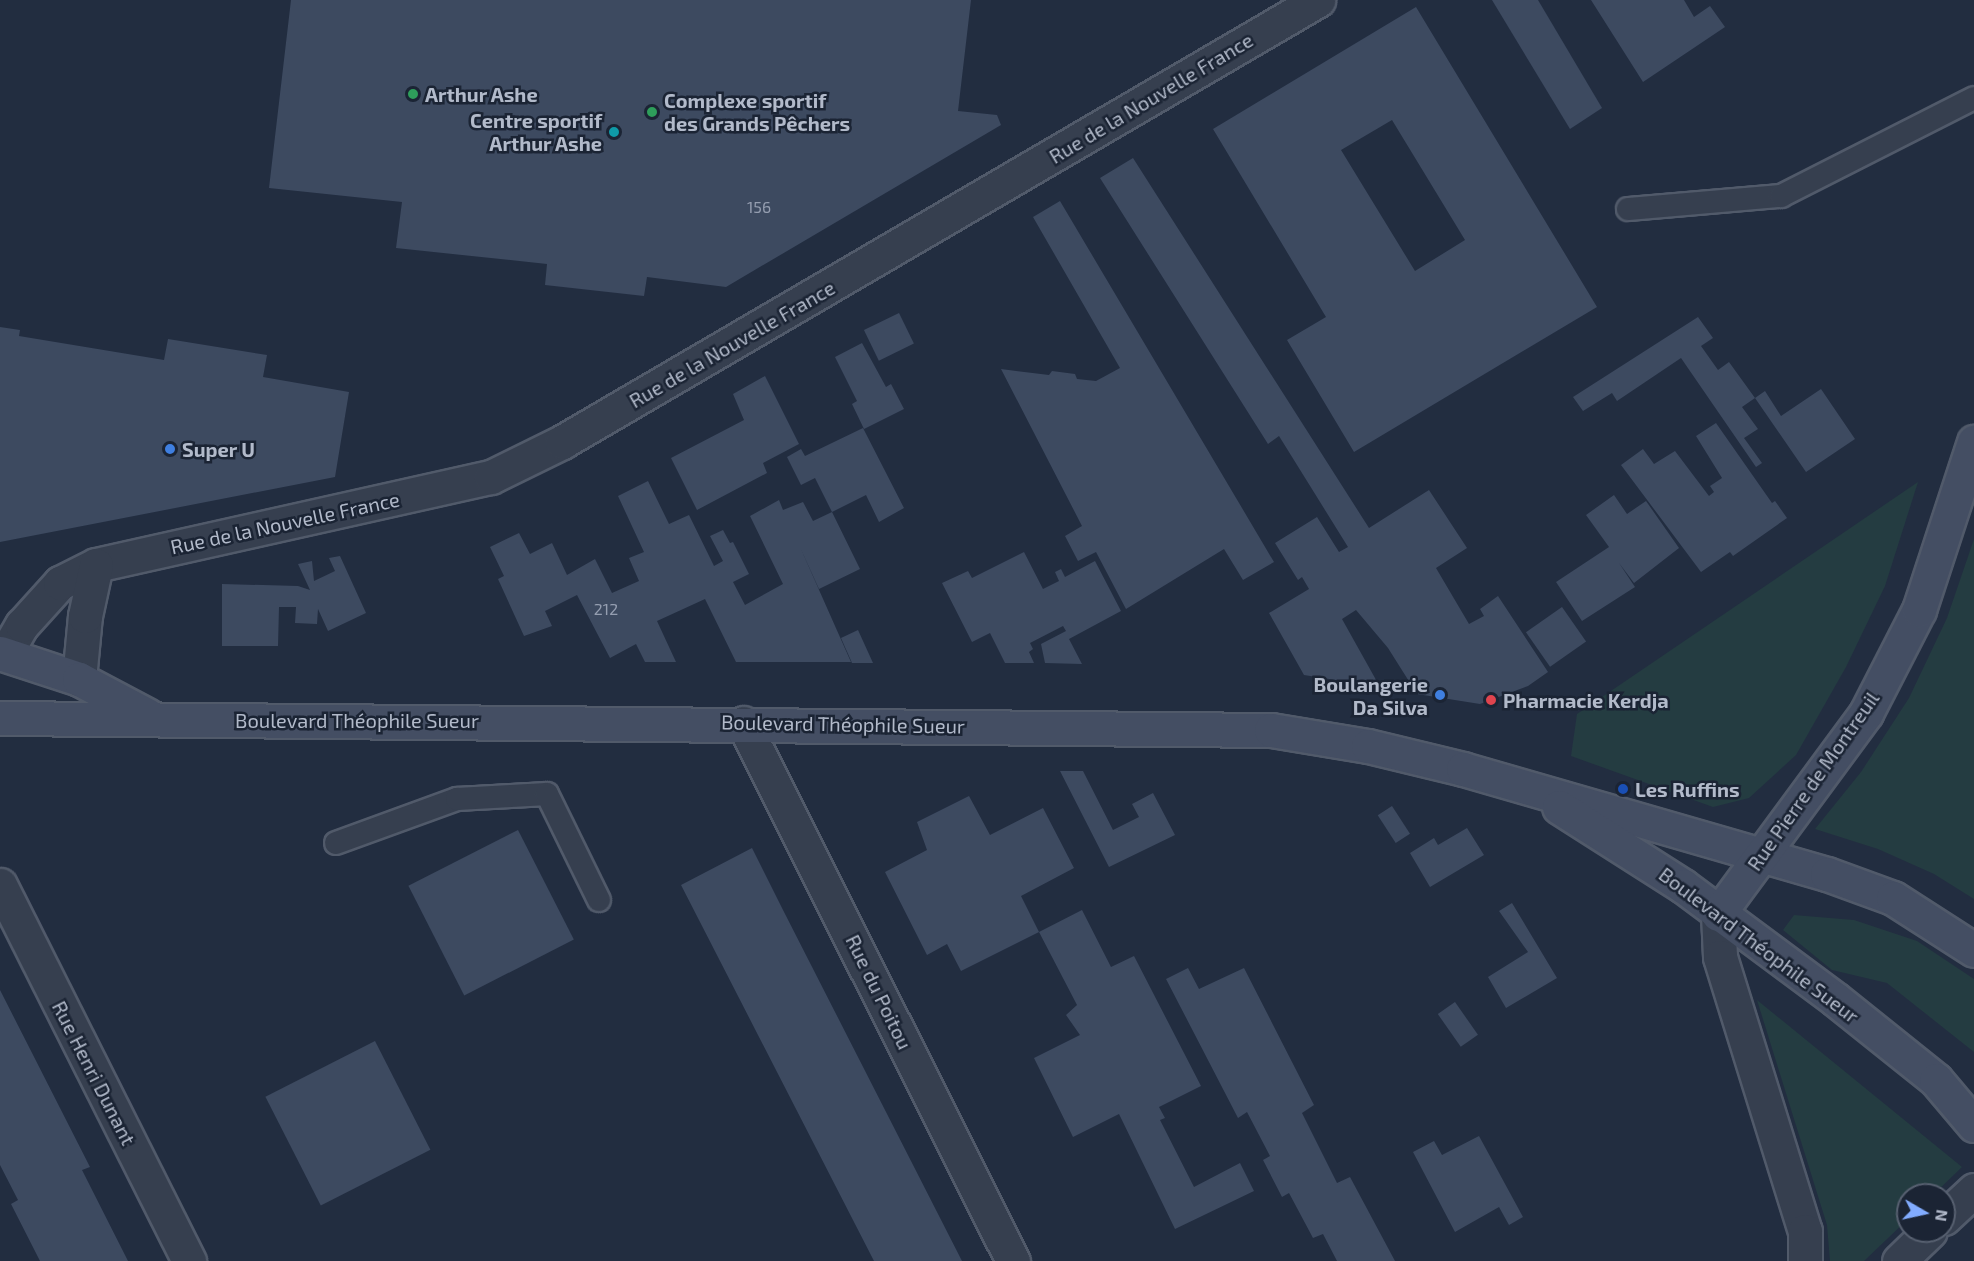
<!DOCTYPE html>
<html>
<head>
<meta charset="utf-8">
<style>
	body { margin:0 }
	#map { position:relative; width:1974px; height:1261px; overflow:hidden; background:#222d40; font-family:"Exo 2",sans-serif }
	div>[style] { position:absolute }
	.green>* { inset:0; background:#243c41 }
	.building>* { inset:0; background:#3d4a60; transform-origin:0 0 }
	.roads { filter:drop-shadow(2px 0 #515a6a) drop-shadow(-2px 0 #515a6a) drop-shadow(0 2px #515a6a) drop-shadow(0 -2px #515a6a) }
	.lane>* { height:22px; margin:-11px; padding:0 11px; transform-origin:11px; border-radius:11px; background:#363f4f }
	.street>* { height:33px; margin:-16.5px; padding:0 16.5px; transform-origin:16.5px; border-radius:16.5px; background:#363f4f }
	.secondary>* { height:33px; margin:-16.5px; padding:0 16.5px; transform-origin:16.5px; border-radius:16.5px; background:#444e63 }
	.dots>* { width:16px; height:16px; translate:-50% -50%; box-sizing:border-box; border:3px solid #1b2434; border-radius:50% }
	span { translate:-50% -50%; white-space:nowrap; text-align:center; line-height:1.15; -webkit-text-stroke:5px #1b2434; paint-order:stroke }
	.number-label { font-size:16px; color:#959eb0 }
	.number-label span { -webkit-text-stroke-width:0 }
	.poi-label { font-size:20px; color:#b2baca; font-weight:700 }
	.left { translate:0 -50%; text-align:left }
	.right { translate:-100% -50%; text-align:right }
	.street-label { font-size:20px; color:#b2baca }
	.north { position:absolute; left:1896px; top:1183px; width:60px; height:60px; box-sizing:border-box; background:#1b2434; border:2px solid #576070; border-radius:50%; rotate:99deg; font-size:16px; font-weight:700; line-height:24px; text-align:center; color:#b2baca }
	.north::after { content:''; display:block; margin:auto; width:21px; height:27px; background:#82acff; clip-path:polygon(50% 0,100% 100%,50% 72%,0 100%) }
</style>
</head>
<body>
<div id="map">
	<div class="green">
		<div style="clip-path:polygon(1918px 482px,1885px 586px,1846px 667px,1796px 755px,1749px 798px,1713px 807px,1571px 756px,1577px 714px)"></div>
		<div style="clip-path:polygon(1974px 539px,1974px 899px,1934px 874px,1878px 849px,1815px 829px,1861px 772px,1909px 698px,1947px 618px)"></div>
		<div style="clip-path:polygon(1794px 915px,1854px 920px,1917px 941px,1974px 979px,1974px 1052px,1887px 983px,1832px 970px,1783px 930px)"></div>
		<div style="clip-path:polygon(1757px 1000px,1962px 1167px,1933px 1195px,1908px 1195px,1908px 1219px,1864px 1261px,1830px 1261px,1827px 1225px)"></div>
	</div>
	<div class="building">
		<div style="clip-path:polygon(291px 0,971px 0,958px 111px,997px 115px,1001px 125px,726px 287px,647px 277px,644px 296px,545px 285px,547px 264px,396px 248px,402px 202px,269px 188px)"></div>
		<div style="clip-path:polygon(1492px 0,1538px 0,1602px 108px,1570px 129px)"></div>
		<div style="clip-path:polygon(1591px 0,1684px 0,1694px 17px,1710px 6px,1725px 27px,1643px 82px)"></div>
		<div style="clip-path:polygon(evenodd,1416px 7px,1597px 307px,1354px 452px,1287px 340px,1326px 317px,1213px 129px,1416px 7px,1392px 120px,1465px 240px,1415px 271px,1341px 150px,1392px 120px)"></div>
		<div style="clip-path:polygon(1133px 158px,1369px 528px,1429px 490px,1467px 548px,1436px 568px,1469px 624px,1484px 616px,1480px 609px,1498px 596px,1548px 672px,1528px 686px,1480px 704px,1417px 694px,1388px 648px,1356px 610px,1342px 619px,1380px 687px,1304px 675px,1269px 613px,1309px 589px,1302px 577px,1298px 580px,1275px 543px,1317px 517px,1339px 552px,1348px 547px,1279px 436px,1268px 444px,1100px 178px)"></div>
		<div style="clip-path:polygon(1060px 201px,1274px 562px,1243px 580px,1224px 549px,1126px 609px,1096px 552px,1078px 561px,1065px 536px,1082px 526px,1001px 369px,1049px 375px,1052px 371px,1075px 374px,1077px 379px,1096px 381px,1120px 368px,1033px 217px)"></div>
		<div style="left:899px;top:313px;width:34px;height:39px;rotate:64deg"></div>
		<div style="clip-path:polygon(1698px 317px,1713px 338px,1701px 346px,1718px 370px,1729px 362px,1755px 398px,1742px 407px,1758px 429px,1744px 438px,1762px 463px,1756px 467px,1681px 358px,1617px 401px,1612px 393px,1583px 411px,1573px 397px)"></div>
		<div style="clip-path:polygon(0 327px,20px 330px,19px 336px,164px 360px,168px 339px,267px 355px,263px 377px,349px 392px,335px 477px,0 542px)"></div>
		<div style="clip-path:polygon(862px 343px,886px 387px,891px 384px,904px 409px,864px 429px,852px 404px,857px 401px,835px 357px)"></div>
		<div style="clip-path:polygon(765px 376px,799px 444px,763px 463px,767px 473px,697px 510px,671px 458px,744px 420px,733px 394px)"></div>
		<div style="clip-path:polygon(1821px 389px,1855px 439px,1806px 472px,1755px 398px,1765px 391px,1781px 416px)"></div>
		<div style="clip-path:polygon(1716px 423px,1772px 503px,1775px 501px,1787px 518px,1733px 556px,1730px 552px,1701px 572px,1621px 465px,1643px 449px,1654px 464px,1675px 451px,1709px 496px,1714px 492px,1710px 486px,1722px 478px,1696px 436px)"></div>
		<div style="clip-path:polygon(863px 428px,904px 508px,879px 522px,866px 495px,832px 512px,815px 478px,801px 485px,787px 457px,801px 449px,805px 456px)"></div>
		<div style="clip-path:polygon(648px 481px,669px 524px,689px 515px,714px 566px,723px 561px,710px 536px,723px 530px,730px 543px,733px 542px,749px 574px,733px 582px,745px 605px,783px 584px,750px 516px,779px 500px,783px 510px,803px 502px,813px 521px,832px 512px,860px 569px,819px 589px,800px 547px,851px 662px,736px 662px,705px 599px,657px 621px,676px 662px,645px 662px,636px 644px,610px 658px,577px 595px,545px 611px,552px 626px,524px 636px,498px 579px,504px 576px,490px 547px,519px 533px,530px 554px,552px 543px,567px 575px,595px 559px,612px 593px,639px 581px,629px 558px,644px 552px,618px 496px)"></div>
		<div style="clip-path:polygon(1614px 495px,1627px 514px,1646px 501px,1679px 548px,1634px 583px,1619px 563px,1635px 587px,1582px 621px,1556px 582px,1609px 547px,1586px 515px)"></div>
		<div style="clip-path:polygon(1024px 552px,1043px 589px,1059px 581px,1055px 572px,1061px 569px,1065px 577px,1095px 561px,1121px 611px,1069px 639px,1082px 664px,1045px 663px,1041px 644px,1066px 631px,1063px 626px,1030px 643px,1033px 649px,1029px 652px,1034px 663px,1005px 663px,990px 633px,972px 642px,942px 583px,968px 571px,972px 578px)"></div>
		<div style="clip-path:polygon(340px 556px,366px 613px,328px 631px,318px 609px,317px 624px,295px 623px,296px 607px,279px 607px,278px 646px,222px 646px,222px 584px,298px 586px,310px 590px,298px 564px,312px 561px,314px 581px,335px 571px,329px 558px)"></div>
		<div style="left:1562px;top:607px;width:42px;height:44px;rotate:55deg"></div>
		<div style="clip-path:polygon(858px 630px,873px 663px,852px 663px,841px 638px)"></div>
		<div style="clip-path:polygon(1060px 771px,1083px 771px,1113px 830px,1139px 817px,1132px 804px,1153px 793px,1175px 835px,1109px 867px)"></div>
		<div style="clip-path:polygon(969px 796px,990px 835px,1043px 808px,1074px 868px,1021px 896px,1039px 932px,961px 971px,947px 944px,927px 955px,885px 872px,927px 850px,917px 822px)"></div>
		<div style="left:1392px;top:806px;width:33px;height:17px;rotate:57deg"></div>
		<div style="clip-path:polygon(1467px 828px,1484px 855px,1430px 887px,1410px 853px,1434px 838px,1438px 845px)"></div>
		<div style="left:518px;top:830px;width:123px;height:123px;rotate:63deg"></div>
		<div style="clip-path:polygon(752px 848px,783px 910px,962px 1261px,874px 1261px,681px 885px)"></div>
		<div style="clip-path:polygon(1512px 903px,1557px 978px,1506px 1008px,1488px 977px,1528px 952px,1499px 911px)"></div>
		<div style="clip-path:polygon(1082px 910px,1111px 967px,1134px 956px,1201px 1086px,1159px 1107px,1165px 1118px,1160px 1120px,1194px 1187px,1240px 1163px,1254px 1191px,1175px 1229px,1119px 1114px,1073px 1137px,1034px 1058px,1080px 1035px,1066px 1015px,1077px 1005px,1039px 932px)"></div>
		<div style="clip-path:polygon(1188px 968px,1199px 989px,1244px 968px,1314px 1105px,1302px 1113px,1337px 1183px,1350px 1177px,1395px 1261px,1337px 1261px,1323px 1234px,1313px 1238px,1289px 1193px,1282px 1197px,1263px 1160px,1270px 1156px,1247px 1112px,1238px 1118px,1166px 979px)"></div>
		<div style="clip-path:polygon(0 990px,90px 1167px,82px 1170px,128px 1261px,40px 1261px,11px 1204px,18px 1200px,0 1165px)"></div>
		<div style="left:1455px;top:1002px;width:40px;height:21px;rotate:55deg"></div>
		<div style="left:375px;top:1041px;width:122px;height:123px;rotate:63deg"></div>
		<div style="clip-path:polygon(1479px 1136px,1523px 1217px,1509px 1225px,1499px 1207px,1455px 1232px,1413px 1152px,1434px 1141px,1442px 1155px)"></div>
	</div>
	<div class="roads">
		<div class="lane">
			<div style="left:1628px;top:209px;width:154px;rotate:-4.9deg"></div>
			<div style="left:1781px;top:196px;width:216px;rotate:-26.9deg"></div>
			<div style="left:336px;top:843px;width:129px;rotate:-20deg"></div>
			<div style="left:457px;top:799px;width:90px;rotate:-3.2deg"></div>
			<div style="left:547px;top:794px;width:118px;rotate:63.9deg"></div>
		</div>
		<div class="street">
			<div style="left:5px;top:654px;width:34px;rotate:-60deg"></div>
			<div style="left:22px;top:625px;width:57px;rotate:-47.9deg"></div>
			<div style="left:60px;top:583px;width:40px;rotate:-26.6deg"></div>
			<div style="left:96px;top:565px;width:405px;rotate:-12.6deg"></div>
			<div style="left:491px;top:477px;width:79px;rotate:-26.2deg"></div>
			<div style="left:562px;top:442px;width:876px;rotate:-30.31deg"></div>
			<div style="left:79px;top:679px;width:63px;rotate:-84.6deg"></div>
			<div style="left:85px;top:616px;width:52px;rotate:-77.8deg"></div>
			<div style="left:743px;top:723px;width:602px;rotate:63.35deg"></div>
			<div style="left:0;top:885px;width:421px;rotate:63.3deg"></div>
			<div style="left:1718px;top:914px;width:43px;rotate:87.3deg"></div>
			<div style="left:1720px;top:957px;width:287px;rotate:72.8deg"></div>
			<div style="left:1805px;top:1231px;width:30px;rotate:90deg"></div>
			<div style="left:1944px;top:1218px;width:41px;rotate:-43deg"></div>
			<div style="left:1899px;top:1261px;width:43px;rotate:-44.1deg"></div>
		</div>
		<div class="secondary">
			<div style="left:0;top:653px;width:83px;rotate:18.2deg"></div>
			<div style="left:79px;top:679px;width:77px;rotate:27.9deg"></div>
			<div style="left:0;top:718px;width:1271px;rotate:0.54deg"></div>
			<div style="left:1271px;top:730px;width:98px;rotate:9.4deg"></div>
			<div style="left:1368px;top:746px;width:98px;rotate:13.6deg"></div>
			<div style="left:1463px;top:769px;width:379px;rotate:16.1deg"></div>
			<div style="left:1827px;top:874px;width:70px;rotate:20deg"></div>
			<div style="left:1893px;top:898px;width:96px;rotate:32.7deg"></div>
			<div style="left:1559px;top:807px;width:147px;rotate:32.5deg"></div>
			<div style="left:1683px;top:886px;width:189px;rotate:36.6deg"></div>
			<div style="left:1835px;top:999px;width:129px;rotate:38.7deg"></div>
			<div style="left:1936px;top:1080px;width:59px;rotate:49.8deg"></div>
			<div style="left:1718px;top:914px;width:250px;rotate:-53.6deg"></div>
			<div style="left:1866px;top:713px;width:116px;rotate:-62.8deg"></div>
			<div style="left:1919px;top:610px;width:177px;rotate:-71.9deg"></div>
		</div>
	</div>
	<div class="dots">
		<div style="left:413px;top:94px;background:#2e9e5b"></div>
		<div style="left:652px;top:112px;background:#2e9e5b"></div>
		<div style="left:614px;top:132px;background:#0f9aa8"></div>
		<div style="left:170px;top:449px;background:#3f7fe0"></div>
		<div style="left:1440px;top:695px;background:#3f7fe0"></div>
		<div style="left:1491px;top:700px;background:#e0444e"></div>
		<div style="left:1623px;top:789px;background:#1a4fb4"></div>
	</div>
	<div class="number-label">
		<span style="left:759px;top:207px">156</span>
		<span style="left:606px;top:609px">212</span>
	</div>
	<div class="poi-label">
		<span class="left" style="left:425px;top:94px">Arthur Ashe</span>
		<span class="left" style="left:664px;top:112px">Complexe sportif<br>des Grands Pêchers</span>
		<span class="right" style="left:602px;top:132px">Centre sportif<br>Arthur Ashe</span>
		<span class="left" style="left:182px;top:449px">Super U</span>
		<span class="right" style="left:1428px;top:696px">Boulangerie<br>Da Silva</span>
		<span class="left" style="left:1503px;top:700px">Pharmacie Kerdja</span>
		<span class="left" style="left:1635px;top:789px">Les Ruffins</span>
	</div>
	<div class="street-label">
		<span style="left:1151px;top:98px;rotate:-31deg">Rue de la Nouvelle France</span>
		<span style="left:732px;top:344px;rotate:-30deg">Rue de la Nouvelle France</span>
		<span style="left:285px;top:523px;rotate:-12deg">Rue de la Nouvelle France</span>
		<span style="left:357px;top:720px">Boulevard Théophile Sueur</span>
		<span style="left:843px;top:724px;rotate:1deg">Boulevard Théophile Sueur</span>
		<span style="left:1813px;top:781px;rotate:-55deg">Rue Pierre de Montreuil</span>
		<span style="left:1759px;top:945px;rotate:37deg">Boulevard Théophile Sueur</span>
		<span style="left:879px;top:992px;rotate:64deg">Rue du Poitou</span>
		<span style="left:94px;top:1073px;rotate:63deg">Rue Henri Dunant</span>
	</div>
	<div class="north">N</div>
</div>
</body>
</html>
